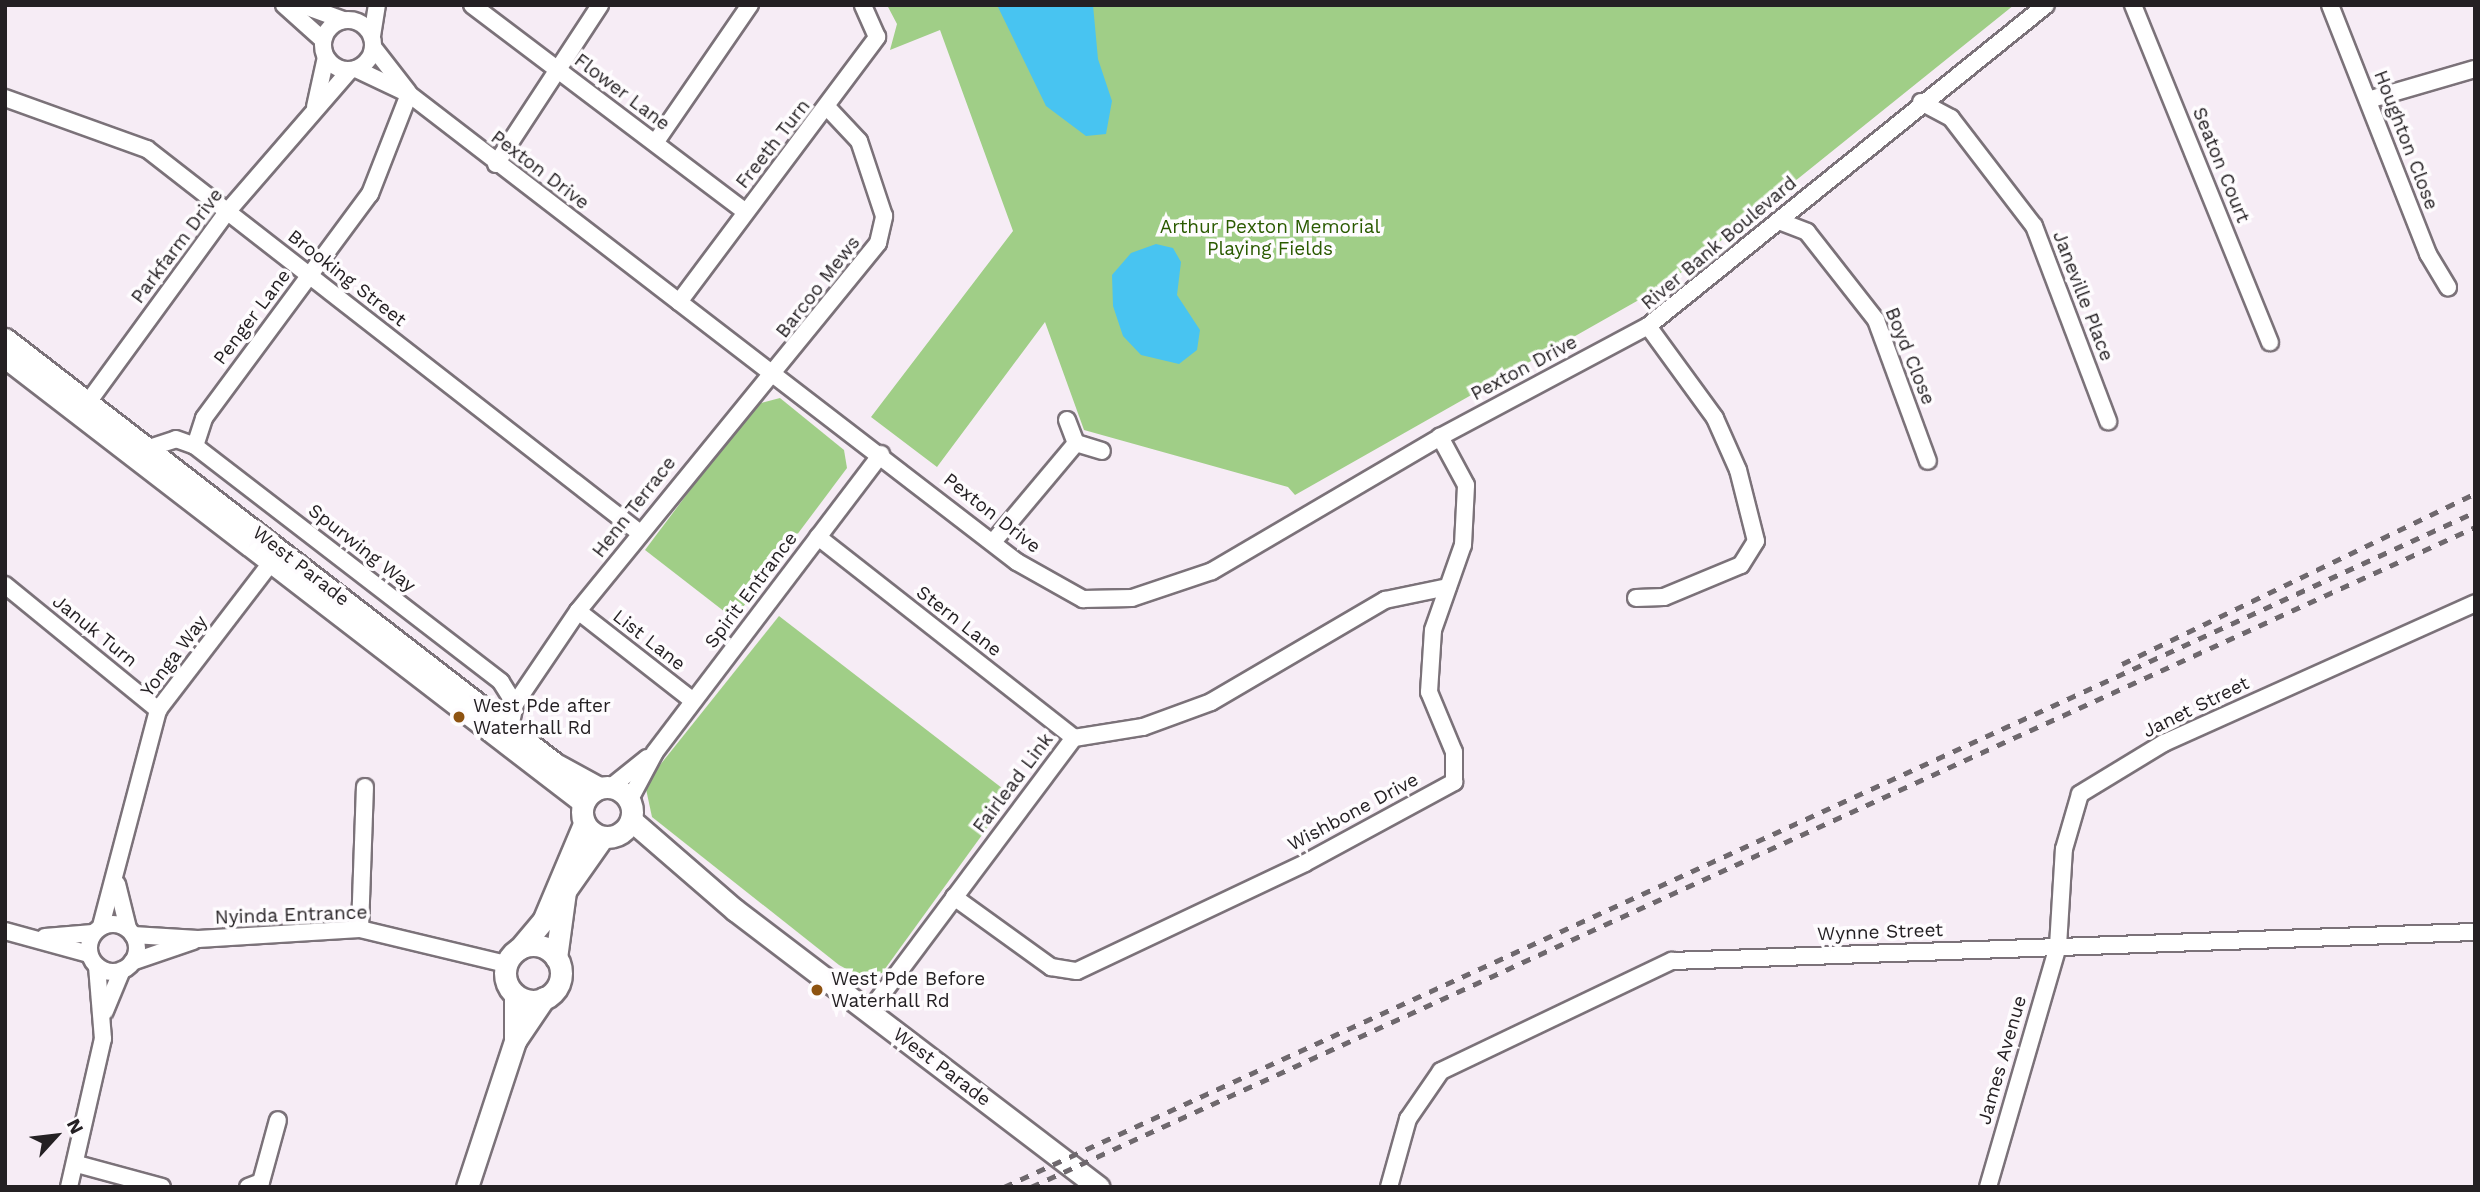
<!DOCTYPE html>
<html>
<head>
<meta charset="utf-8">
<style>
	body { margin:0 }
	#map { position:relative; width:2480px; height:1192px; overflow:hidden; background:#f6ecf5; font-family:"Work Sans",sans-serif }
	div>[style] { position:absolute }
	.green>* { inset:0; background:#a0ce87 }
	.water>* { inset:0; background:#48c4f1 }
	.roads { filter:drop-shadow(2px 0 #7b7279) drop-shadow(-2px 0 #7b7279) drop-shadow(0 2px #7b7279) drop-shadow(0 -2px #7b7279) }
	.street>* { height:16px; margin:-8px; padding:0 8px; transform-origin:8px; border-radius:8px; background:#fff }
	.street>.ring { margin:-8px; padding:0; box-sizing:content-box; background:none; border:16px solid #fff; border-radius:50% }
	.secondary>* { height:21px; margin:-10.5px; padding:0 10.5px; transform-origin:10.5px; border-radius:10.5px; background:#fff }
	.secondary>.ring { margin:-10.5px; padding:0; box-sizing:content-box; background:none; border:21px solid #fff; border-radius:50% }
	.rail>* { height:5px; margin-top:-2.5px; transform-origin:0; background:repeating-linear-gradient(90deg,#6e686d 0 9px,transparent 0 18px) }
	.dots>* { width:19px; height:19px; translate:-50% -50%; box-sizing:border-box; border:4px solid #fefcfe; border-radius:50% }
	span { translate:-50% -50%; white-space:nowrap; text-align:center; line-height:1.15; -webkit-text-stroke:7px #fefcfe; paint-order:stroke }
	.street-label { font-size:19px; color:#242023 }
	.park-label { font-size:19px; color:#2a5a00 }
	.poi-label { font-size:19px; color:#242023 }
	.left { translate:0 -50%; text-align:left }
	.frame { position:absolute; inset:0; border:7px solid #242023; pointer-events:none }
	.north { position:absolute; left:21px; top:1101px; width:70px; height:70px; -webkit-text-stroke:5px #fefcfe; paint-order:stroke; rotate:63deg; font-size:19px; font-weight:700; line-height:28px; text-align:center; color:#242023 }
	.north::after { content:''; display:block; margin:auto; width:24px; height:32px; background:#242023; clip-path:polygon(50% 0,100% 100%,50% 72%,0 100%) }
</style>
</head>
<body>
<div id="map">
	<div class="green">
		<div style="clip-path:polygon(887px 5px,2014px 5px,1667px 284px,1295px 495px,1288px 487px,1084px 430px,1045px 322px,937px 467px,871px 417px,1013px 231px,940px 30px,890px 50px,897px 24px)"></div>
		<div style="clip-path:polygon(780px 398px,844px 450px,847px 468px,734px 619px,645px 550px,754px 405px)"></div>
		<div style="clip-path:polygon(779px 616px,1011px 795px,882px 973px,861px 977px,839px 965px,652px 817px,646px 789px,656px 770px)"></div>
	</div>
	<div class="water">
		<div style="clip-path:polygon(997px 5px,1093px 5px,1098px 59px,1112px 101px,1106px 134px,1086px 136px,1046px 106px)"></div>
		<div style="clip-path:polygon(1156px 244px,1173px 248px,1181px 262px,1177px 295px,1200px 330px,1197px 350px,1179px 364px,1141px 355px,1123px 336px,1113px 306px,1112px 275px,1131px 253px)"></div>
	</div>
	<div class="roads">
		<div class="street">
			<div style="left:284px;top:5px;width:52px;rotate:41.9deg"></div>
			<div style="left:302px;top:5px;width:44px;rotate:20.1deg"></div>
			<div style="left:472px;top:5px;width:343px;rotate:37.1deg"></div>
			<div style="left:2133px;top:5px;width:364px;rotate:67.9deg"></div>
			<div style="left:2330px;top:5px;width:268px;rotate:68.5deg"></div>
			<div style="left:2428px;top:254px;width:39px;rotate:59deg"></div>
			<div class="ring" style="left:323px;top:20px;width:34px;height:34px"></div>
			<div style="left:372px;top:36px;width:31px;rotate:-81deg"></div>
			<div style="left:373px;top:47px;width:57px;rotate:52.1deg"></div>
			<div style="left:356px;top:69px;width:59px;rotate:25.3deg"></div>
			<div style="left:409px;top:94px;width:767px;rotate:37.59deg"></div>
			<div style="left:1017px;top:562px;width:76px;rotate:29.3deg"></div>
			<div style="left:1083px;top:599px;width:49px;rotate:-1.2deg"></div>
			<div style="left:1132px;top:598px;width:84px;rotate:-18.6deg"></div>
			<div style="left:1212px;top:571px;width:264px;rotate:-30.4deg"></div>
			<div style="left:1440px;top:437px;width:236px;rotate:-28.1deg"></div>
			<div style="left:5px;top:98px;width:151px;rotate:19.8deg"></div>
			<div style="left:147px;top:149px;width:625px;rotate:37.92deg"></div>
			<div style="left:2368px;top:100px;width:111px;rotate:-16.2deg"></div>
			<div style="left:1921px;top:102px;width:34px;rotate:28deg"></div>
			<div style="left:1951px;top:118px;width:136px;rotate:52.5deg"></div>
			<div style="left:2034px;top:226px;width:209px;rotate:69.2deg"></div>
			<div style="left:315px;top:107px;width:51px;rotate:-77.6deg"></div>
			<div style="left:655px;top:143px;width:168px;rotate:-55.5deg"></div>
			<div style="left:496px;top:164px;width:190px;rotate:-56.8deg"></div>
			<div style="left:1779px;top:221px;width:30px;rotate:21deg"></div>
			<div style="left:1807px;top:232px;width:112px;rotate:51.9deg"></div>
			<div style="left:1876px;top:320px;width:150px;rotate:69.8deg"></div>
			<div style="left:679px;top:302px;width:331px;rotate:-53.2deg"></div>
			<div style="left:877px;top:37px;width:35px;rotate:-114deg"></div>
			<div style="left:81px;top:412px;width:248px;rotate:-53.9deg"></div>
			<div style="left:227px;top:212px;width:188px;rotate:-49.1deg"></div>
			<div style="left:1067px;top:420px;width:25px;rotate:69deg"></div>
			<div style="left:1076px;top:443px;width:27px;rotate:17deg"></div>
			<div style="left:195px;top:446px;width:29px;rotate:-72deg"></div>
			<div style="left:204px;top:418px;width:279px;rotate:-53.5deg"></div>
			<div style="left:370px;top:194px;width:107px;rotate:-68.7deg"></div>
			<div style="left:149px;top:448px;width:28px;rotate:-18deg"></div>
			<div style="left:176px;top:439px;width:20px;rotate:20deg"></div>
			<div style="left:195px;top:446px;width:386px;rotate:37.6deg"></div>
			<div style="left:501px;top:682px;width:26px;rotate:58deg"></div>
			<div style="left:515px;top:704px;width:25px;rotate:102deg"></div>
			<div style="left:818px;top:537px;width:325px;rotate:38.1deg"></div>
			<div style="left:993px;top:542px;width:129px;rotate:-50deg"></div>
			<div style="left:5px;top:585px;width:198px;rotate:39.2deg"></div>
			<div style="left:1636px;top:598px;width:28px;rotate:-2deg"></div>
			<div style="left:1664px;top:597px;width:83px;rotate:-22.6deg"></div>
			<div style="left:1741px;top:565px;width:28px;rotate:-58deg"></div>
			<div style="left:1756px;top:541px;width:73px;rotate:-104.2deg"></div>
			<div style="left:1738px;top:470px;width:57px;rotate:-113.9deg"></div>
			<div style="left:1715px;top:418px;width:114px;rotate:-126.1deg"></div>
			<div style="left:1648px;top:326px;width:511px;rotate:-38.89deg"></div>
			<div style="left:578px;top:611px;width:146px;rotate:38deg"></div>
			<div style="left:515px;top:704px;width:112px;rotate:-55.9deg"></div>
			<div style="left:578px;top:611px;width:475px;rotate:-50.8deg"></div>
			<div style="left:878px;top:243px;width:28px;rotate:-77deg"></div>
			<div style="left:884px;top:216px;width:79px;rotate:-108.4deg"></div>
			<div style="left:859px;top:141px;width:45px;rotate:-133.2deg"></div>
			<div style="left:611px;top:787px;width:46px;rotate:-38.9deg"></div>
			<div style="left:629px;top:801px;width:55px;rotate:-62deg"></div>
			<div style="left:655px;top:752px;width:374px;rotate:-52.8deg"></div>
			<div style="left:117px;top:884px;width:45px;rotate:76deg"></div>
			<div style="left:954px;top:897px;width:120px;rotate:35.8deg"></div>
			<div style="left:1051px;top:967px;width:26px;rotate:9deg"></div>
			<div style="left:1077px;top:971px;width:252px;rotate:-25.3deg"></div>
			<div style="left:1305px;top:863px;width:170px;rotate:-28.5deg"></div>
			<div style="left:1454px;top:782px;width:30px;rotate:-90deg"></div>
			<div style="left:1454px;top:752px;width:65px;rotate:-112.6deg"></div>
			<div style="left:1429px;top:692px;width:62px;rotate:-86.3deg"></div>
			<div style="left:1433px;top:630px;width:90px;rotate:-70.6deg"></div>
			<div style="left:1463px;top:545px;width:60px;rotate:-87.1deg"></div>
			<div style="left:1466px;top:485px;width:55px;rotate:-118.4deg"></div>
			<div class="ring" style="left:89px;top:924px;width:32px;height:32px"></div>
			<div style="left:101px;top:926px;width:223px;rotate:-75.2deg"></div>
			<div style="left:158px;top:710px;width:195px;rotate:-52.5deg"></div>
			<div style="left:360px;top:929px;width:142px;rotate:-88deg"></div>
			<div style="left:5px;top:931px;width:87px;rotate:15.3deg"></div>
			<div style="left:133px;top:935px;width:65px;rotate:3.5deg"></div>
			<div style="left:198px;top:939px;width:162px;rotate:-3.5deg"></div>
			<div style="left:360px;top:929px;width:150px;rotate:13.5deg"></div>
			<div style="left:45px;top:937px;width:48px;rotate:-4.8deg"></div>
			<div style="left:132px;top:962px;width:65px;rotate:-19deg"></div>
			<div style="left:105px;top:1011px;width:44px;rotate:-67.5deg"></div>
			<div style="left:868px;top:1013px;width:344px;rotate:-53.2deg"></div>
			<div style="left:1074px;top:738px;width:70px;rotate:-9.1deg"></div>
			<div style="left:1143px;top:727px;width:72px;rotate:-20.2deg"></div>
			<div style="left:1211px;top:702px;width:202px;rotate:-30.4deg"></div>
			<div style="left:1385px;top:600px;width:64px;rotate:-11.7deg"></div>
			<div style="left:77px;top:1164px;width:88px;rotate:15.1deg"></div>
			<div style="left:69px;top:1187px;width:152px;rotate:-77.1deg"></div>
			<div style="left:103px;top:1039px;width:73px;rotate:-94.7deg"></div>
			<div style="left:248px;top:1187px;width:14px;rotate:-21deg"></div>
			<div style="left:261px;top:1182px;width:64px;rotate:-74.7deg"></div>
			<div style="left:1389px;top:1187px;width:71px;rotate:-74.4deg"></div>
			<div style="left:1408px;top:1119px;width:58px;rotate:-55.5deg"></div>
			<div style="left:1441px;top:1071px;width:256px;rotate:-25.5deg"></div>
			<div style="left:1672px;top:961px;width:804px;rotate:-2.07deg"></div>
			<div style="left:1988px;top:1187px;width:251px;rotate:-73.8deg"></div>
			<div style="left:2058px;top:946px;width:97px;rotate:-86.5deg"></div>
			<div style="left:2064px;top:849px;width:57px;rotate:-73.8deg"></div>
			<div style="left:2080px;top:794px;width:98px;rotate:-31.3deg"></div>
			<div style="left:2164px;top:743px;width:341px;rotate:-24.2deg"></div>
		</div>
		<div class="secondary">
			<div style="left:5px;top:339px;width:695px;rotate:37.69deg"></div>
			<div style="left:555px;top:764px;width:50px;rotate:28.6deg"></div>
			<div style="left:5px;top:357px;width:729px;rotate:37.59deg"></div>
			<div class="ring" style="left:582px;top:787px;width:29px;height:29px"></div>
			<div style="left:631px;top:820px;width:138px;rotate:40.9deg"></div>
			<div style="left:735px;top:910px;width:457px;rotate:37.3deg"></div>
			<div class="ring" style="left:505px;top:945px;width:35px;height:35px"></div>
			<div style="left:520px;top:948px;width:35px;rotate:-50deg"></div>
			<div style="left:543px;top:921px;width:105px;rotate:-67.1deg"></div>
			<div style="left:556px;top:958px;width:68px;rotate:-82.3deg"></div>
			<div style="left:565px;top:891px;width:66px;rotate:-54.9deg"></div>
			<div style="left:515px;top:1041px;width:52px;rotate:-56deg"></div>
			<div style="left:467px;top:1187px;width:154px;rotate:-71.8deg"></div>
			<div style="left:515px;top:1041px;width:46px;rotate:-90deg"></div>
		</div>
	</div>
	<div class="rail">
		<div style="left:2122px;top:664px;width:392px;rotate:-25.8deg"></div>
		<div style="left:1004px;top:1187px;width:1618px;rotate:-24.65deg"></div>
		<div style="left:1031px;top:1187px;width:1588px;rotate:-24.56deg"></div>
	</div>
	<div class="dots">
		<div style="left:459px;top:717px;background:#8e5311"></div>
		<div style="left:817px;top:990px;background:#8e5311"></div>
	</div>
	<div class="street-label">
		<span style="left:622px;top:92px;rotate:37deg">Flower Lane</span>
		<span style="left:2406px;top:140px;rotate:69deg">Houghton Close</span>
		<span style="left:773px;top:144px;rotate:-52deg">Freeth Turn</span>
		<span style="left:2221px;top:165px;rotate:68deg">Seaton Court</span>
		<span style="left:540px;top:170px;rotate:37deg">Pexton Drive</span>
		<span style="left:1719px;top:243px;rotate:-40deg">River Bank Boulevard</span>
		<span style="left:177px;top:246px;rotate:-53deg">Parkfarm Drive</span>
		<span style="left:347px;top:278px;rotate:38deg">Brooking Street</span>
		<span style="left:818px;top:287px;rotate:-52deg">Barcoo Mews</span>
		<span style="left:2083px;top:296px;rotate:69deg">Janeville Place</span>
		<span style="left:252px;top:317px;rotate:-53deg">Penger Lane</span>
		<span style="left:1910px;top:356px;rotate:68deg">Boyd Close</span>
		<span style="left:1524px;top:368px;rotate:-28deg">Pexton Drive</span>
		<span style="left:634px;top:507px;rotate:-52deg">Henn Terrace</span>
		<span style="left:992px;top:513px;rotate:38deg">Pexton Drive</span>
		<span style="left:362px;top:548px;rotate:38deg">Spurwing Way</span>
		<span style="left:301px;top:566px;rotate:38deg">West Parade</span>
		<span style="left:751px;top:590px;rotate:-53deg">Spirit Entrance</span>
		<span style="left:959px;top:621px;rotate:38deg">Stern Lane</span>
		<span style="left:95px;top:631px;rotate:39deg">Januk Turn</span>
		<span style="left:649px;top:640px;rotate:38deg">List Lane</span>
		<span style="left:174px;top:656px;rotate:-53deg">Yonga Way</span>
		<span style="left:2196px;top:707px;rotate:-26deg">Janet Street</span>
		<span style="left:1013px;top:783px;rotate:-53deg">Fairlead Link</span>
		<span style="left:1353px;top:812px;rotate:-28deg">Wishbone Drive</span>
		<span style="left:291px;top:915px;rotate:-2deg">Nyinda Entrance</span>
		<span style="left:1880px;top:932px;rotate:-2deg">Wynne Street</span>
		<span style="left:2002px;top:1060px;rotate:-74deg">James Avenue</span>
		<span style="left:942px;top:1067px;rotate:37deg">West Parade</span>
	</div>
	<div class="park-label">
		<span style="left:1270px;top:238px">Arthur Pexton Memorial<br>Playing Fields</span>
	</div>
	<div class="poi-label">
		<span class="left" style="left:473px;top:717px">West Pde after<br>Waterhall Rd</span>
		<span class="left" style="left:831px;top:990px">West Pde Before<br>Waterhall Rd</span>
	</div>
	<div class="frame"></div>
	<div class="north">N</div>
</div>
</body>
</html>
